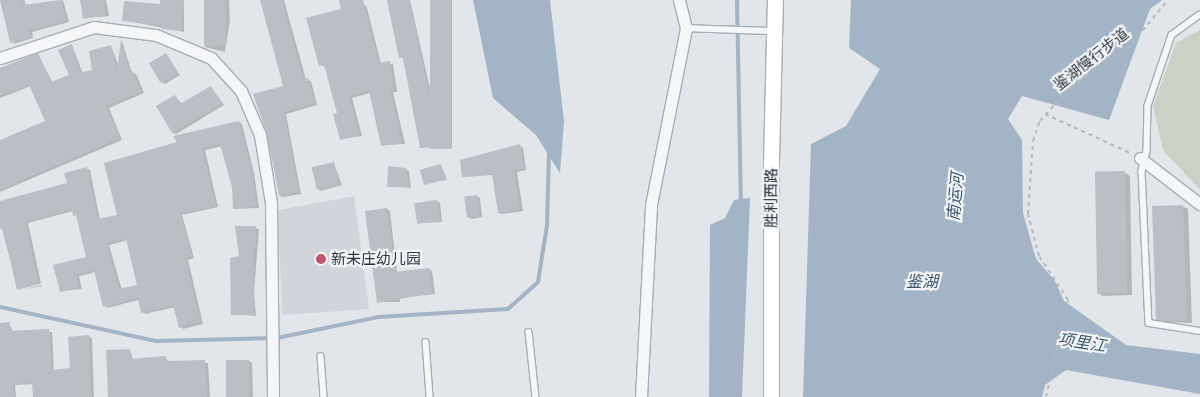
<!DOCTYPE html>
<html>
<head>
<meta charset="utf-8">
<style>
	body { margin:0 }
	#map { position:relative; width:1200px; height:397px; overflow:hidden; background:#e2e5e9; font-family:Quicksand,"Noto Sans SC",sans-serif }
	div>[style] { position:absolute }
	.built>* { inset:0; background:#d1d5db }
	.green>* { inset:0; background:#c9d2c5 }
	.water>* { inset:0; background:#a2b4c5 }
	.shadow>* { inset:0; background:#0003; transform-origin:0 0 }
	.stream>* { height:4px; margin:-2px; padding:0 2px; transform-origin:2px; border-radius:2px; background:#a2b4c5 }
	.building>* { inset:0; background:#babfc5; transform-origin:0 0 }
	.path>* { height:2px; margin-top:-1px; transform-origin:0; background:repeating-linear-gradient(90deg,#b5b8bd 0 4px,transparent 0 8px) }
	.roads { filter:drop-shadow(1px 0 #a8acb3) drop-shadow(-1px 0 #a8acb3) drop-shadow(0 1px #a8acb3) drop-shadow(0 -1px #a8acb3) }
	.lane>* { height:5.5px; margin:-2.75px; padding:0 2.75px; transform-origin:2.75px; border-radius:2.75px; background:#f5f6f8 }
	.street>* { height:11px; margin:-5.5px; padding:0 5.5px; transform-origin:5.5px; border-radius:5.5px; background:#f5f6f8 }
	.secondary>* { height:15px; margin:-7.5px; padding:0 7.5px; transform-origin:7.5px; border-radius:7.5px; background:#fff }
	.dots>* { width:14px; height:14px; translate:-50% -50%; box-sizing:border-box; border:2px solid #f2f4f7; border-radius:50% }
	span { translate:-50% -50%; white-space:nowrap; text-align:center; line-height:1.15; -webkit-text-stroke:4.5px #f2f4f7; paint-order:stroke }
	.street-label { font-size:15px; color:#2c343f }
	.poi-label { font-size:15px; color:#2c343f }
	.left { translate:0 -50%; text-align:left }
	.water-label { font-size:16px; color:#3b546f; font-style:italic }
</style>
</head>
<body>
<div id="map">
	<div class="built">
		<div style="clip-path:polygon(354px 196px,369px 309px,282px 315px,278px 210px)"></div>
	</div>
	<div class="green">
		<div style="clip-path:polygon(1200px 30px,1200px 190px,1163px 150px,1153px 106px,1176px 43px)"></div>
	</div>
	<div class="water">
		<div style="clip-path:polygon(473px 0,550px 0,564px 121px,560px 173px,536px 135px,493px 98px)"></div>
		<div style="clip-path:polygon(851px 0,1162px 0,1150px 9px,1109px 120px,1022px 96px,1008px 119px,1022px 140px,1023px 213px,1036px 259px,1055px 281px,1064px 301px,1126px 345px,1200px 354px,1200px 394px,1066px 370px,1045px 385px,1042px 397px,803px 397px,811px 144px,846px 126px,880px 69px,849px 48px)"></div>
		<div style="clip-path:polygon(750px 198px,742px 397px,709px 397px,710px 225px,725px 218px,734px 200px)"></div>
	</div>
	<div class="shadow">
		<div style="clip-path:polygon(0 0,24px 0,26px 5px,63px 0,69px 22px,32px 32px,33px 38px,14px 44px)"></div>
		<div style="clip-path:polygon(81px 0,106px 0,109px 16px,84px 18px)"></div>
		<div style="clip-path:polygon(165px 0,184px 0,184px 32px,123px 20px,157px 14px)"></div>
		<div style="clip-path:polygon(205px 0,229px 0,230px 20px,225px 52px,205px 47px)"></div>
		<div style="clip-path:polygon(261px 0,284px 0,306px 80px,311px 81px,317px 105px,286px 114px,301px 194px,283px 197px,280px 196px,284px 87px)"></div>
		<div style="clip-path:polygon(340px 0,361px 0,367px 8px,381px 64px,393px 64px,397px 92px,393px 92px,405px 144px,382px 145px,370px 93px,352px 98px,362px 136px,341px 139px,339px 114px,326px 67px,320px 65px,343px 10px)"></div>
		<div style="clip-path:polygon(389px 0,410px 0,431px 93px,435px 95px,443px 128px,444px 148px,421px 147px,420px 130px)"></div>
		<div style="left:431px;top:0;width:21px;height:148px"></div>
		<div style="clip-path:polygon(122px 41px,132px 73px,136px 74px,144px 93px,109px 108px,122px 140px,0 192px,0 142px,46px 121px,31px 86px,0 98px,0 69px,38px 55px,53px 83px,70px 76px,72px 45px,83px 74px,94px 71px,111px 46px,119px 67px)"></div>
		<div style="clip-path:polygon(166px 55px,180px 75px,165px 84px,162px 82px)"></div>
		<div style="clip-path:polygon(211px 87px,224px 105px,176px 134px,172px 132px,175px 96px,182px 104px)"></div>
		<div style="clip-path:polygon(evenodd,239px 122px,242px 124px,254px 173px,259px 208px,234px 209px,233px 187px,222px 146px,205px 150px,218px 207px,182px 215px,194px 258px,188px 260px,203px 324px,183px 329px,175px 307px,145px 314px,139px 300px,107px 308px,96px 272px,79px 276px,82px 289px,61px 291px,88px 258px,78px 217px,73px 211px,28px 223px,41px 283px,18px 289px,0 221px,0 203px,68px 184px,86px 168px,90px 170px,100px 220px,118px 216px,179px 143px,239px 122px,128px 240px,139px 286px,122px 290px,109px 245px,128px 240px)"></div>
		<div style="clip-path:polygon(520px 146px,523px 148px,526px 170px,517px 172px,523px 211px,502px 214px,499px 213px,494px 175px,463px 177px)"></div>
		<div style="clip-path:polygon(334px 164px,342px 185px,321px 191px,318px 189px)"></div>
		<div style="clip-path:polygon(441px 165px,447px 180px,425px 183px)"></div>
		<div style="clip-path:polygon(405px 169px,409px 171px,411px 188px,388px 186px)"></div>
		<div style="clip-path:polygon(1125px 173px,1130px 176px,1132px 295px,1103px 296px,1098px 293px,1096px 174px)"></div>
		<div style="clip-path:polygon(477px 196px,480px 198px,482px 217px,472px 219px,468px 217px)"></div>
		<div style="clip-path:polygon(437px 201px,440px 203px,442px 222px,418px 223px)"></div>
		<div style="clip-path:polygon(1182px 206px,1188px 209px,1192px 323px,1163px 322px,1158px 319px)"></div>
		<div style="clip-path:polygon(387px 209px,390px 211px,397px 273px,429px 269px,432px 271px,435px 294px,400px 298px,400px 302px,378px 302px)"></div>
		<div style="clip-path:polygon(237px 227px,259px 229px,254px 292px,256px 316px,232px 314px,241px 257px)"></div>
		<div style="clip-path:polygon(42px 285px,42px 286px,20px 290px)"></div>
		<div style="clip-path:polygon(9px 323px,13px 332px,52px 332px,54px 371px,71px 370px,89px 336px,92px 338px,94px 397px,34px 397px,33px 384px,15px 385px,16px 397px,0 397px,0 324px)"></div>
		<div style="clip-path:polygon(130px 350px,133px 360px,166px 358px,169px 363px,208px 363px,210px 397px,110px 397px)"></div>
		<div style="clip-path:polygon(249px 361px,252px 363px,253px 397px,229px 397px)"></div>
	</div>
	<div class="stream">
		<div style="left:737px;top:0;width:203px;rotate:88.9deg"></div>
		<div style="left:0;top:307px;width:160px;rotate:12.3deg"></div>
		<div style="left:156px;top:341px;width:121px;rotate:-1.4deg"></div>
		<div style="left:277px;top:338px;width:103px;rotate:-11.7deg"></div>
		<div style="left:378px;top:317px;width:130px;rotate:-3.5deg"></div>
		<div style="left:508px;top:309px;width:40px;rotate:-42deg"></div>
		<div style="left:538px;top:282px;width:58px;rotate:-81deg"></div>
		<div style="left:547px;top:225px;width:73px;rotate:-88.4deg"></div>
	</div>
	<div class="building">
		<div style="clip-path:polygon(0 0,22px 0,24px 5px,61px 0,66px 21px,29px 30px,31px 37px,10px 43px)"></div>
		<div style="clip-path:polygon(80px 0,104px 0,106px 15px,83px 19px)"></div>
		<div style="clip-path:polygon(160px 0,184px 0,181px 31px,162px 29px,160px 25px,122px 21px,124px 1px,160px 4px)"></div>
		<div style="left:204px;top:0;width:22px;height:46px"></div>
		<div style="clip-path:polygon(260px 0,282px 0,303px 79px,308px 78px,315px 104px,284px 112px,299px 192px,279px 196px,267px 134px,253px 94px,283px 86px)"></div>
		<div style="clip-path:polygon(339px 0,363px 0,379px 63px,390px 61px,394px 90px,390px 91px,402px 143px,381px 146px,369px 91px,349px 96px,360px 135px,340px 140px,333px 114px,337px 113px,324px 65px,319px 66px,306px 18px,341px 9px)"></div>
		<div style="clip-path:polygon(387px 0,409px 0,429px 93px,432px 92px,440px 125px,441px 147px,420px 148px,403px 58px,399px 58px)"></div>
		<div style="left:430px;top:0;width:21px;height:149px"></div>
		<div style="clip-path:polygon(121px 39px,130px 72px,133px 71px,141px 92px,106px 106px,120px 138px,0 190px,0 140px,45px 121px,29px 85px,0 96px,0 68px,38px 53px,51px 82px,69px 75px,58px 50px,72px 44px,80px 73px,92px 70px,89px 51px,111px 45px,117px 71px)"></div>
		<div style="left:166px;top:53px;width:23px;height:20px;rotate:59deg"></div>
		<div style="clip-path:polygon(211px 86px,221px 104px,172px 133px,156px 106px,175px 95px,180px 104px)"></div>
		<div style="clip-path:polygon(evenodd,239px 121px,252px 171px,256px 206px,233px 209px,232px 187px,220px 144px,202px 148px,216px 206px,180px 214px,192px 257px,185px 258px,201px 322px,179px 328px,173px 305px,141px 313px,138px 298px,103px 307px,94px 270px,76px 275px,79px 288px,60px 292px,53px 265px,86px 257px,76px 215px,73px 216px,72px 209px,25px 222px,39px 284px,17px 290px,3px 228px,0 229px,0 201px,67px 183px,64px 173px,87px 167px,98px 219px,117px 215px,104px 163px,177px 142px,173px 136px,239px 121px,126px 239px,137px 285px,119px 289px,107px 243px,126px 239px)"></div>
		<div style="clip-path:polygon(520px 144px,524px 169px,514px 170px,520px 210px,498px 213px,492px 174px,462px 177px,460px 160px)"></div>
		<div style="left:334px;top:162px;width:23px;height:23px;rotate:77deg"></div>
		<div style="left:441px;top:164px;width:16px;height:22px;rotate:75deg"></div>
		<div style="clip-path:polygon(388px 166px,406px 168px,409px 187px,387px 187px)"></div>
		<div style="left:1125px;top:171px;width:122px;height:30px;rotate:89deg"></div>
		<div style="left:477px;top:195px;width:21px;height:13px;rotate:82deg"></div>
		<div style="left:437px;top:200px;width:21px;height:23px;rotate:82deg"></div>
		<div style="left:1183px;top:205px;width:116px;height:31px;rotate:88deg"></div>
		<div style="clip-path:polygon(387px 208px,395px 272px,429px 268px,432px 293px,377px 303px,365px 211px)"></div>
		<div style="clip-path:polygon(235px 226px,256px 226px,256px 247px,253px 247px,254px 315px,231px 315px,230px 258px,239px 256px)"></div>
		<div style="clip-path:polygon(10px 322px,10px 331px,49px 329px,52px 370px,70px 368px,68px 337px,89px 335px,91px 397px,33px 397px,32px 383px,13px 384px,14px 397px,0 397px,0 323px)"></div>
		<div style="clip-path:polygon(130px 349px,130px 359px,166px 356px,167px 361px,205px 360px,207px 397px,108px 397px,106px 350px)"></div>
		<div style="left:226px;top:360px;width:23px;height:37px"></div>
	</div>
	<div class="path">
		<div style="left:1045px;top:114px;width:94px;rotate:24.6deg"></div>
		<div style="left:1046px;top:397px;width:99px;rotate:-77.2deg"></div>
		<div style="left:1068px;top:300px;width:53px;rotate:-123.4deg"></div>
		<div style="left:1039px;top:256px;width:43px;rotate:-104.7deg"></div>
		<div style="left:1028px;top:214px;width:73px;rotate:-86.1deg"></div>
		<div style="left:1033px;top:141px;width:21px;rotate:-71deg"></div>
		<div style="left:1040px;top:121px;width:47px;rotate:-48.5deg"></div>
		<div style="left:1071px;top:86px;width:67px;rotate:-33.5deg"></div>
		<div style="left:1127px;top:49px;width:64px;rotate:-50.1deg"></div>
	</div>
	<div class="roads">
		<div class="lane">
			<div style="left:1200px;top:15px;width:34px;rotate:144deg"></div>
			<div style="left:1172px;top:35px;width:75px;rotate:108.7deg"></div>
			<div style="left:1148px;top:106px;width:45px;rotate:91.3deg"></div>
			<div style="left:1147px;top:151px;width:21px;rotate:104deg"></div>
			<div style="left:1142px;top:171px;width:152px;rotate:87.4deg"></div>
			<div style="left:1149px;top:323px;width:52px;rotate:8.9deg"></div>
			<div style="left:686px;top:28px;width:88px;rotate:2deg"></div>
			<div style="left:529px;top:332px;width:65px;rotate:83.9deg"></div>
			<div style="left:426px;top:342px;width:55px;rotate:85.8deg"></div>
			<div style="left:321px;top:356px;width:41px;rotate:85.8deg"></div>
		</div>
		<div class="street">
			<div style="left:0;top:58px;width:99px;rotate:-18.3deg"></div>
			<div style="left:94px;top:27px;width:63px;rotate:7.4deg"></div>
			<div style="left:156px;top:35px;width:60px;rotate:22.7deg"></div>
			<div style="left:211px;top:58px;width:45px;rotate:47.7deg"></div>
			<div style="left:241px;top:91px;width:48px;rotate:66.6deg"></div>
			<div style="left:260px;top:135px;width:69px;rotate:80.8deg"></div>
			<div style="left:271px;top:203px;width:194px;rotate:89.4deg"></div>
			<div style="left:1140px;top:158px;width:76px;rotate:37.5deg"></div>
			<div style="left:641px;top:397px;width:192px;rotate:-87deg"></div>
			<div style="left:651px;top:205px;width:180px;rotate:-78.8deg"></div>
			<div style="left:686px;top:28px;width:29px;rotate:-104deg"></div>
		</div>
		<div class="secondary">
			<div style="left:771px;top:397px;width:236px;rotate:-90deg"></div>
			<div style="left:771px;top:161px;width:161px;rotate:-88.6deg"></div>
		</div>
	</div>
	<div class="dots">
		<div style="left:321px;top:259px;background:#c0566a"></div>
	</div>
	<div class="street-label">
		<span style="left:1091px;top:59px;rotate:-38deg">鉴湖慢行步道</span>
		<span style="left:771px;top:198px;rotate:-90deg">胜利西路</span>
	</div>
	<div class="poi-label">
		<span class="left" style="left:331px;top:259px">新未庄幼儿园</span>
	</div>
	<div class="water-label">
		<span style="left:955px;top:197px;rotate:-85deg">南运河</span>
		<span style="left:922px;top:281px">鉴湖</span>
		<span style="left:1082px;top:342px;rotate:9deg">项里江</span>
	</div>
</div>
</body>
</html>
